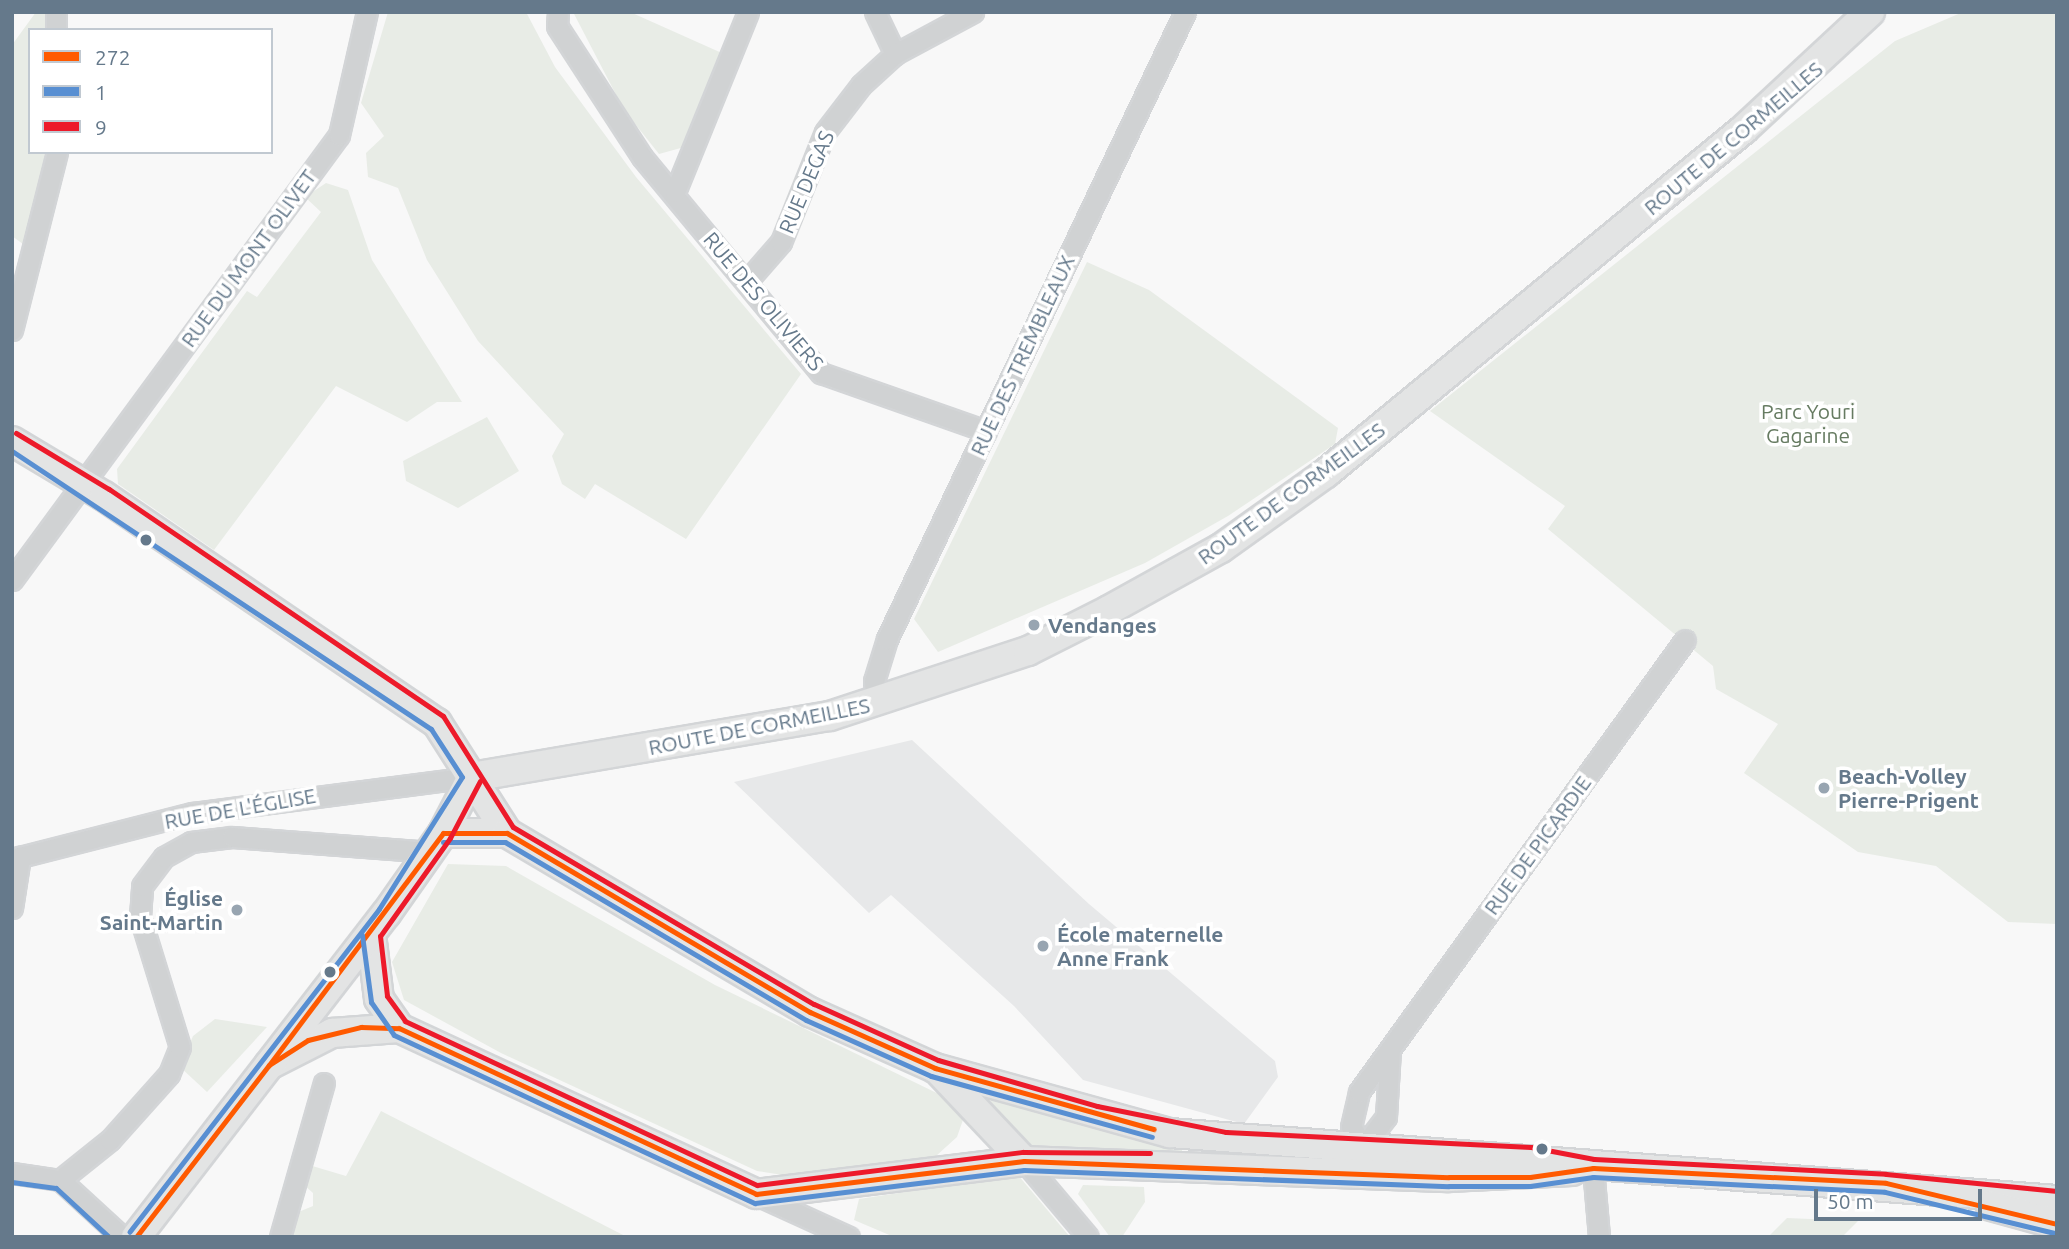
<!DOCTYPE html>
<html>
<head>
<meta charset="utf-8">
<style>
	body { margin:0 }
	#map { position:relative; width:2069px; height:1249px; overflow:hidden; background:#f8f8f8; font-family:Ubuntu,sans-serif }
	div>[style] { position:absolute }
	.built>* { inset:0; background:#e7e8e9 }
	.green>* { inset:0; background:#e8ece6 }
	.roads { filter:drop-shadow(2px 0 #d3d5d7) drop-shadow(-2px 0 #d3d5d7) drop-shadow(0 2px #d3d5d7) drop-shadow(0 -2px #d3d5d7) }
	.minor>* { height:19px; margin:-9.5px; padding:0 9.5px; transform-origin:9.5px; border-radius:9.5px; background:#d0d2d3 }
	.secondary>* { height:28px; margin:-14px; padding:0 14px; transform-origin:14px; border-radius:14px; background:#e3e4e4 }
	.bus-1>* { height:5px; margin:-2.5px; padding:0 2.5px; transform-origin:2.5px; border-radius:2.5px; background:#ff5a00 }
	.bus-2>* { height:5px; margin:-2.5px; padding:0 2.5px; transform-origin:2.5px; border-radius:2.5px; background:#588fd2 }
	.bus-3>* { height:5px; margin:-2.5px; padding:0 2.5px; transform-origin:2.5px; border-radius:2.5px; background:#ed1a2a }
	.dots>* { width:19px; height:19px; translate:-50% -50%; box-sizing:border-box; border:4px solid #fff; border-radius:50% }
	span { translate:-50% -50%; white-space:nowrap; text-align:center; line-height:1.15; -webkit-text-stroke:7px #fff; paint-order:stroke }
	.street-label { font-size:21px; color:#65798b }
	.park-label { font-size:21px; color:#667b61 }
	.poi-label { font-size:21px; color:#65798b; font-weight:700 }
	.left { translate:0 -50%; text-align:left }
	.right { translate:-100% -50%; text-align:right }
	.frame { position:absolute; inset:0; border:14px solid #65798b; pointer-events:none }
	.legend { position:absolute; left:28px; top:28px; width:245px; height:126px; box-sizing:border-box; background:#fff; border:2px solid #c1c9d1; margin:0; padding:9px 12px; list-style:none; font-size:21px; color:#65798b }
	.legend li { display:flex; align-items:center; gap:14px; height:35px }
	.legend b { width:35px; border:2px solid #c1c9d1 }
	.scale { position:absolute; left:1814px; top:1189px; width:168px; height:32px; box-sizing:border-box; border:4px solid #65798b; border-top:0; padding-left:9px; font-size:21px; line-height:24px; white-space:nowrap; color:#65798b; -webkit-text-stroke:5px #fff; paint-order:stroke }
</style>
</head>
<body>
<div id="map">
	<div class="built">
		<div style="clip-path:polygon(912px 740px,1089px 904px,1275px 1061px,1278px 1077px,1244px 1124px,1083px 1080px,1014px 1006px,891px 895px,869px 913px,734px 782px)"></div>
	</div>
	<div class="green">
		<div style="clip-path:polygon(36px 12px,49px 12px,50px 30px,30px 30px,30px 152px,47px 152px,27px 247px,12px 236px,12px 45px)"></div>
		<div style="clip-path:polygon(388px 12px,526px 12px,555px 67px,636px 177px,801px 374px,686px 539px,595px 484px,585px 499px,562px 484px,552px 456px,564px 434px,478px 341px,427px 260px,398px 188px,368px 177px,366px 153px,384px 136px,361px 103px)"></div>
		<div style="clip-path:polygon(573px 12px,630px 12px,724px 54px,688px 146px,659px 154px,624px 110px)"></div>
		<div style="clip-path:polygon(1963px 12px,2057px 12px,2057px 924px,2008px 922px,1936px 866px,1858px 852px,1744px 773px,1778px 724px,1716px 689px,1713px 666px,1548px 529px,1565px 506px,1430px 411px,1895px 41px)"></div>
		<div style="clip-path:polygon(326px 183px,348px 190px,372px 260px,462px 402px,437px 402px,407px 422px,336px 386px,214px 550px,118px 484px,117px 469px,247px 291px,257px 297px,321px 212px,305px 197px)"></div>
		<div style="clip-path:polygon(1087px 262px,1149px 290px,1338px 428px,1335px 444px,1228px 516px,1145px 563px,938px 652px,914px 619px)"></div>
		<div style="clip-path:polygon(487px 417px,519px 471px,458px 508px,406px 481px,403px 461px)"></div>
		<div style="clip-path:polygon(448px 864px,506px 866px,715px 985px,949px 1099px,964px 1117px,957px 1137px,936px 1156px,789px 1176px,757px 1171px,501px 1053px,404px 1000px,392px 962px)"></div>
		<div style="clip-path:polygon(215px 1019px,267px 1027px,207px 1092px,180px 1067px,193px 1036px)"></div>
		<div style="clip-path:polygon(987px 1096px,1182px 1146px,1182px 1151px,1022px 1145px)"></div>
		<div style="clip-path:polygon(381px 1111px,627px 1237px,289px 1237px,296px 1213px,313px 1206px,313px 1193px,304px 1185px,309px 1165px,346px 1176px)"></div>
		<div style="clip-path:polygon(1018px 1175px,1070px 1237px,894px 1237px,854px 1220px,859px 1199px)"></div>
		<div style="clip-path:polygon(1083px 1185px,1144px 1187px,1145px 1202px,1122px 1237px,1110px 1237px,1078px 1194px)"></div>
		<div style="clip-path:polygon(1787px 1218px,1858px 1221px,1842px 1237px,1768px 1237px)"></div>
	</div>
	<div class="roads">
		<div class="minor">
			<div style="left:56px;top:12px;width:18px;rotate:90deg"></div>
			<div style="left:558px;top:12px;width:14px;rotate:94deg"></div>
			<div style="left:557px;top:26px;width:156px;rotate:57deg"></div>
			<div style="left:642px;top:157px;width:281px;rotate:50.4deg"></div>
			<div style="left:821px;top:373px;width:175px;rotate:19.4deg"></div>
			<div style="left:875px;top:12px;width:47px;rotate:64.5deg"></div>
			<div style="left:675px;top:192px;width:194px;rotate:-67.9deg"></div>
			<div style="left:747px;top:281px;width:52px;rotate:-48.9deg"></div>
			<div style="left:781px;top:242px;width:118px;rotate:-68.2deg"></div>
			<div style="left:825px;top:132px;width:59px;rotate:-52.5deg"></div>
			<div style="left:861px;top:85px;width:46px;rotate:-42.4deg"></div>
			<div style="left:895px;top:54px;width:89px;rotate:-28.3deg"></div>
			<div style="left:12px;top:330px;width:184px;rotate:-75.8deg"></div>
			<div style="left:12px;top:580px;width:552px;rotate:-53.69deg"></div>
			<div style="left:339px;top:135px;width:126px;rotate:-77.2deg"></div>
			<div style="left:876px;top:703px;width:22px;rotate:-95deg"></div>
			<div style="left:874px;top:681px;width:44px;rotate:-72.8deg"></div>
			<div style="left:887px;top:639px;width:694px;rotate:-64.58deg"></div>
			<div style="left:12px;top:859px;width:187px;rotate:-14.3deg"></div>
			<div style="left:193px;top:813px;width:281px;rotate:-7.4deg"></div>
			<div style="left:12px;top:908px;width:52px;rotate:-81.1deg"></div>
			<div style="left:1360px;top:1151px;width:43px;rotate:-52.6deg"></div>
			<div style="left:1386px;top:1117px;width:67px;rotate:-86.6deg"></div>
			<div style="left:1368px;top:1154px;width:32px;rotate:-122deg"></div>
			<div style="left:1351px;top:1127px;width:36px;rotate:-77deg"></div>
			<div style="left:1359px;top:1092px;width:557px;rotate:-54.2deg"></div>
			<div style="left:1024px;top:1161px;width:99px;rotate:49.9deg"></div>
			<div style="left:1593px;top:1168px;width:69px;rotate:85deg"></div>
			<div style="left:12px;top:1173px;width:49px;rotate:8.3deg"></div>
			<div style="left:60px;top:1180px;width:84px;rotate:42.6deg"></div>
			<div style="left:60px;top:1180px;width:64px;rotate:-38.7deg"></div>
			<div style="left:110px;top:1140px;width:89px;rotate:-48.2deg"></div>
			<div style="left:169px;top:1074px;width:29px;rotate:-68deg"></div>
			<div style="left:180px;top:1047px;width:136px;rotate:-107.1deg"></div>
			<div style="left:140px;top:917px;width:31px;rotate:-86deg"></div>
			<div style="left:142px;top:886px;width:36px;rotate:-53deg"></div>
			<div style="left:164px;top:857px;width:31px;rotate:-29deg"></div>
			<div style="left:191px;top:842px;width:41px;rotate:-7deg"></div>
			<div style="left:232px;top:837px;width:200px;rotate:4.3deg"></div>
			<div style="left:757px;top:1195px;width:101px;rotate:24.5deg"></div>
			<div style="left:280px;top:1237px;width:160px;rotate:-74.1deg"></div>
		</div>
		<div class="secondary">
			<div style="left:12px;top:441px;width:107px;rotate:30.9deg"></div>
			<div style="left:104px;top:496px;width:403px;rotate:34.3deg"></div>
			<div style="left:437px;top:723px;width:130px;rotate:57.5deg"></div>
			<div style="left:472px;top:777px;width:363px;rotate:-9.7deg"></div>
			<div style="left:830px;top:716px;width:208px;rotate:-18.2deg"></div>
			<div style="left:1028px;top:651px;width:91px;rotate:-26.8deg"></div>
			<div style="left:1109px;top:610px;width:128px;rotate:-29deg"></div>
			<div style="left:1221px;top:548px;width:129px;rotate:-35.5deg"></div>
			<div style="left:1326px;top:473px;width:541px;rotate:-39.45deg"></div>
			<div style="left:1744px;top:129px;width:172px;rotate:-42.9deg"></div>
			<div style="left:443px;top:833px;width:64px"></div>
			<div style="left:507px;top:833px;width:352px;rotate:30.6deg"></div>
			<div style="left:810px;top:1012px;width:137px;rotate:24.1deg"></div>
			<div style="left:935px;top:1068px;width:244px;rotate:15.5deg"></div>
			<div style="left:1170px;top:1133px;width:890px;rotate:4.32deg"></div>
			<div style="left:371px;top:934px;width:65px;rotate:83deg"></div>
			<div style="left:379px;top:999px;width:35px;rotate:55deg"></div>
			<div style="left:269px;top:1065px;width:71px;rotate:-26.9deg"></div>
			<div style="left:332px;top:1033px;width:67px;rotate:-4.3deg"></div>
			<div style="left:399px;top:1028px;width:394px;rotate:24.9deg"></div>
			<div style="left:756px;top:1194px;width:270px;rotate:-7deg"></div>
			<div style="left:1024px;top:1161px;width:425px;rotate:2.2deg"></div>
			<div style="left:1449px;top:1177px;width:123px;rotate:-2.8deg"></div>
			<div style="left:939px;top:1071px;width:124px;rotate:46.6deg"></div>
			<div style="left:1991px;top:1206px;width:68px;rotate:15.3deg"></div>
			<div style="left:136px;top:1237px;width:408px;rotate:-52.3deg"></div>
			<div style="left:386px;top:914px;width:99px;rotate:-54.9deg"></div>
			<div style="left:443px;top:833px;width:63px;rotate:-62.6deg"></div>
		</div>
	</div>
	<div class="bus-1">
		<div style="left:443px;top:833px;width:64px"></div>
		<div style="left:507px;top:833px;width:352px;rotate:30.6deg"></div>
		<div style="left:810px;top:1012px;width:137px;rotate:24.1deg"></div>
		<div style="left:935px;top:1068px;width:227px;rotate:15.6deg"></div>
		<div style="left:269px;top:1065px;width:290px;rotate:-53.1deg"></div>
		<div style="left:136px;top:1237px;width:217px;rotate:-52.3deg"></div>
		<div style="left:269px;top:1065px;width:46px;rotate:-32.7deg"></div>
		<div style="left:308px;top:1040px;width:55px;rotate:-13.8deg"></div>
		<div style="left:361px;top:1027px;width:38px;rotate:2deg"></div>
		<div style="left:399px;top:1028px;width:394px;rotate:24.9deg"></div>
		<div style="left:756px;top:1194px;width:270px;rotate:-7deg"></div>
		<div style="left:1024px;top:1161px;width:425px;rotate:2.2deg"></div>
		<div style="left:1449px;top:1177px;width:81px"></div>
		<div style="left:1530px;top:1177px;width:64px;rotate:-8.1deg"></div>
		<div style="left:1593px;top:1168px;width:293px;rotate:2.9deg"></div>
		<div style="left:1886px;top:1183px;width:176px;rotate:13.5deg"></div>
	</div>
	<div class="bus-2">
		<div style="left:12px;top:451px;width:503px;rotate:33.56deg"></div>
		<div style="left:431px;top:729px;width:57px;rotate:57.1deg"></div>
		<div style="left:462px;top:777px;width:156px;rotate:122.2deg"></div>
		<div style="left:379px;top:909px;width:408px;rotate:127.7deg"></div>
		<div style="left:443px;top:842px;width:62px"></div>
		<div style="left:505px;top:842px;width:350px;rotate:30.6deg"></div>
		<div style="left:806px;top:1020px;width:137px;rotate:24.1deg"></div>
		<div style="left:931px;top:1076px;width:229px;rotate:15.4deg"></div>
		<div style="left:362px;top:935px;width:68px;rotate:82.3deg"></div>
		<div style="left:371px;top:1002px;width:40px;rotate:55.1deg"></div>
		<div style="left:394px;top:1035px;width:398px;rotate:25deg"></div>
		<div style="left:755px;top:1203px;width:271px;rotate:-7deg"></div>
		<div style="left:1024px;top:1170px;width:425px;rotate:2.2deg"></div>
		<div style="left:1449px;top:1186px;width:81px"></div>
		<div style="left:1530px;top:1186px;width:64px;rotate:-8.1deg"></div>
		<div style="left:1593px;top:1177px;width:292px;rotate:2.9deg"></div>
		<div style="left:1885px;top:1192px;width:175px;rotate:13.6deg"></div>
		<div style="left:12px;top:1182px;width:44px;rotate:7.8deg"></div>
		<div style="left:56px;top:1188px;width:72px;rotate:42.8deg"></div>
	</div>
	<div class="bus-3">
		<div style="left:16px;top:433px;width:109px;rotate:31.1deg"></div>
		<div style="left:109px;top:489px;width:404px;rotate:34.2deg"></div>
		<div style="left:443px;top:716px;width:131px;rotate:57.8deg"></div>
		<div style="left:513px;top:827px;width:349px;rotate:30.5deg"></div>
		<div style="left:814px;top:1004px;width:136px;rotate:24.3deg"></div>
		<div style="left:938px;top:1060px;width:166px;rotate:16.1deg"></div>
		<div style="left:1097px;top:1106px;width:132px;rotate:11.4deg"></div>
		<div style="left:1226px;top:1132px;width:305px;rotate:2.8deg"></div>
		<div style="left:1531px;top:1147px;width:64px;rotate:10.8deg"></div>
		<div style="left:1594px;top:1159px;width:292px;rotate:2.9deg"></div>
		<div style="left:1886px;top:1174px;width:172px;rotate:5.7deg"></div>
		<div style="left:480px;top:781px;width:64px;rotate:117.8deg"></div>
		<div style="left:450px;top:838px;width:120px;rotate:125.5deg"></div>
		<div style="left:380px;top:936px;width:60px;rotate:83.3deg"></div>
		<div style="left:387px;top:996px;width:31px;rotate:54deg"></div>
		<div style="left:405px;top:1021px;width:388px;rotate:25deg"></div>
		<div style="left:757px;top:1185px;width:268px;rotate:-7.1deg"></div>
		<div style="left:1023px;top:1152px;width:127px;rotate:0.5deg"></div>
	</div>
	<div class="dots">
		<div style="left:146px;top:540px;background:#65798b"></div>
		<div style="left:1034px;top:625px;background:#98a5b1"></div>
		<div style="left:1824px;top:788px;background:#98a5b1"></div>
		<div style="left:237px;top:910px;background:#98a5b1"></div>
		<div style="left:1043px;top:946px;background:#98a5b1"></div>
		<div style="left:330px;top:972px;background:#65798b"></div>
		<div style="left:1542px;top:1149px;background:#65798b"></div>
	</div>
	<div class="street-label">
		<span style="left:1733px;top:138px;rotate:-40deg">ROUTE DE CORMEILLES</span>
		<span style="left:806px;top:182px;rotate:-67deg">RUE DEGAS</span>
		<span style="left:248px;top:258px;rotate:-54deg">RUE DU MONT OLIVET</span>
		<span style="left:764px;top:301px;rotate:50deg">RUE DES OLIVIERS</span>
		<span style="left:1022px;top:355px;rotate:-65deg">RUE DES TREMBLEAUX</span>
		<span style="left:1291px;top:493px;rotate:-36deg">ROUTE DE CORMEILLES</span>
		<span style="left:759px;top:726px;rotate:-11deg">ROUTE DE CORMEILLES</span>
		<span style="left:240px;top:808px;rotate:-10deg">RUE DE L'ÉGLISE</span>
		<span style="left:1537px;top:845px;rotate:-54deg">RUE DE PICARDIE</span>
	</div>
	<div class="park-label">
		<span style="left:1808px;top:423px">Parc Youri<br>Gagarine</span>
	</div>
	<div class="poi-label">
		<span class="left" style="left:1048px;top:625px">Vendanges</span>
		<span class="left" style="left:1838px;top:788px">Beach-Volley<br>Pierre-Prigent</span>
		<span class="right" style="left:223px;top:910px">Église<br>Saint-Martin</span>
		<span class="left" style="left:1057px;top:946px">École maternelle<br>Anne Frank</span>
	</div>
	<div class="frame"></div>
	<ul class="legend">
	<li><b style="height:9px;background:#ff5a00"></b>272</li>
	<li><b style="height:9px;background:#588fd2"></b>1</li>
	<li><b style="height:9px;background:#ed1a2a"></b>9</li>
	</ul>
	<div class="scale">50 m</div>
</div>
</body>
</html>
